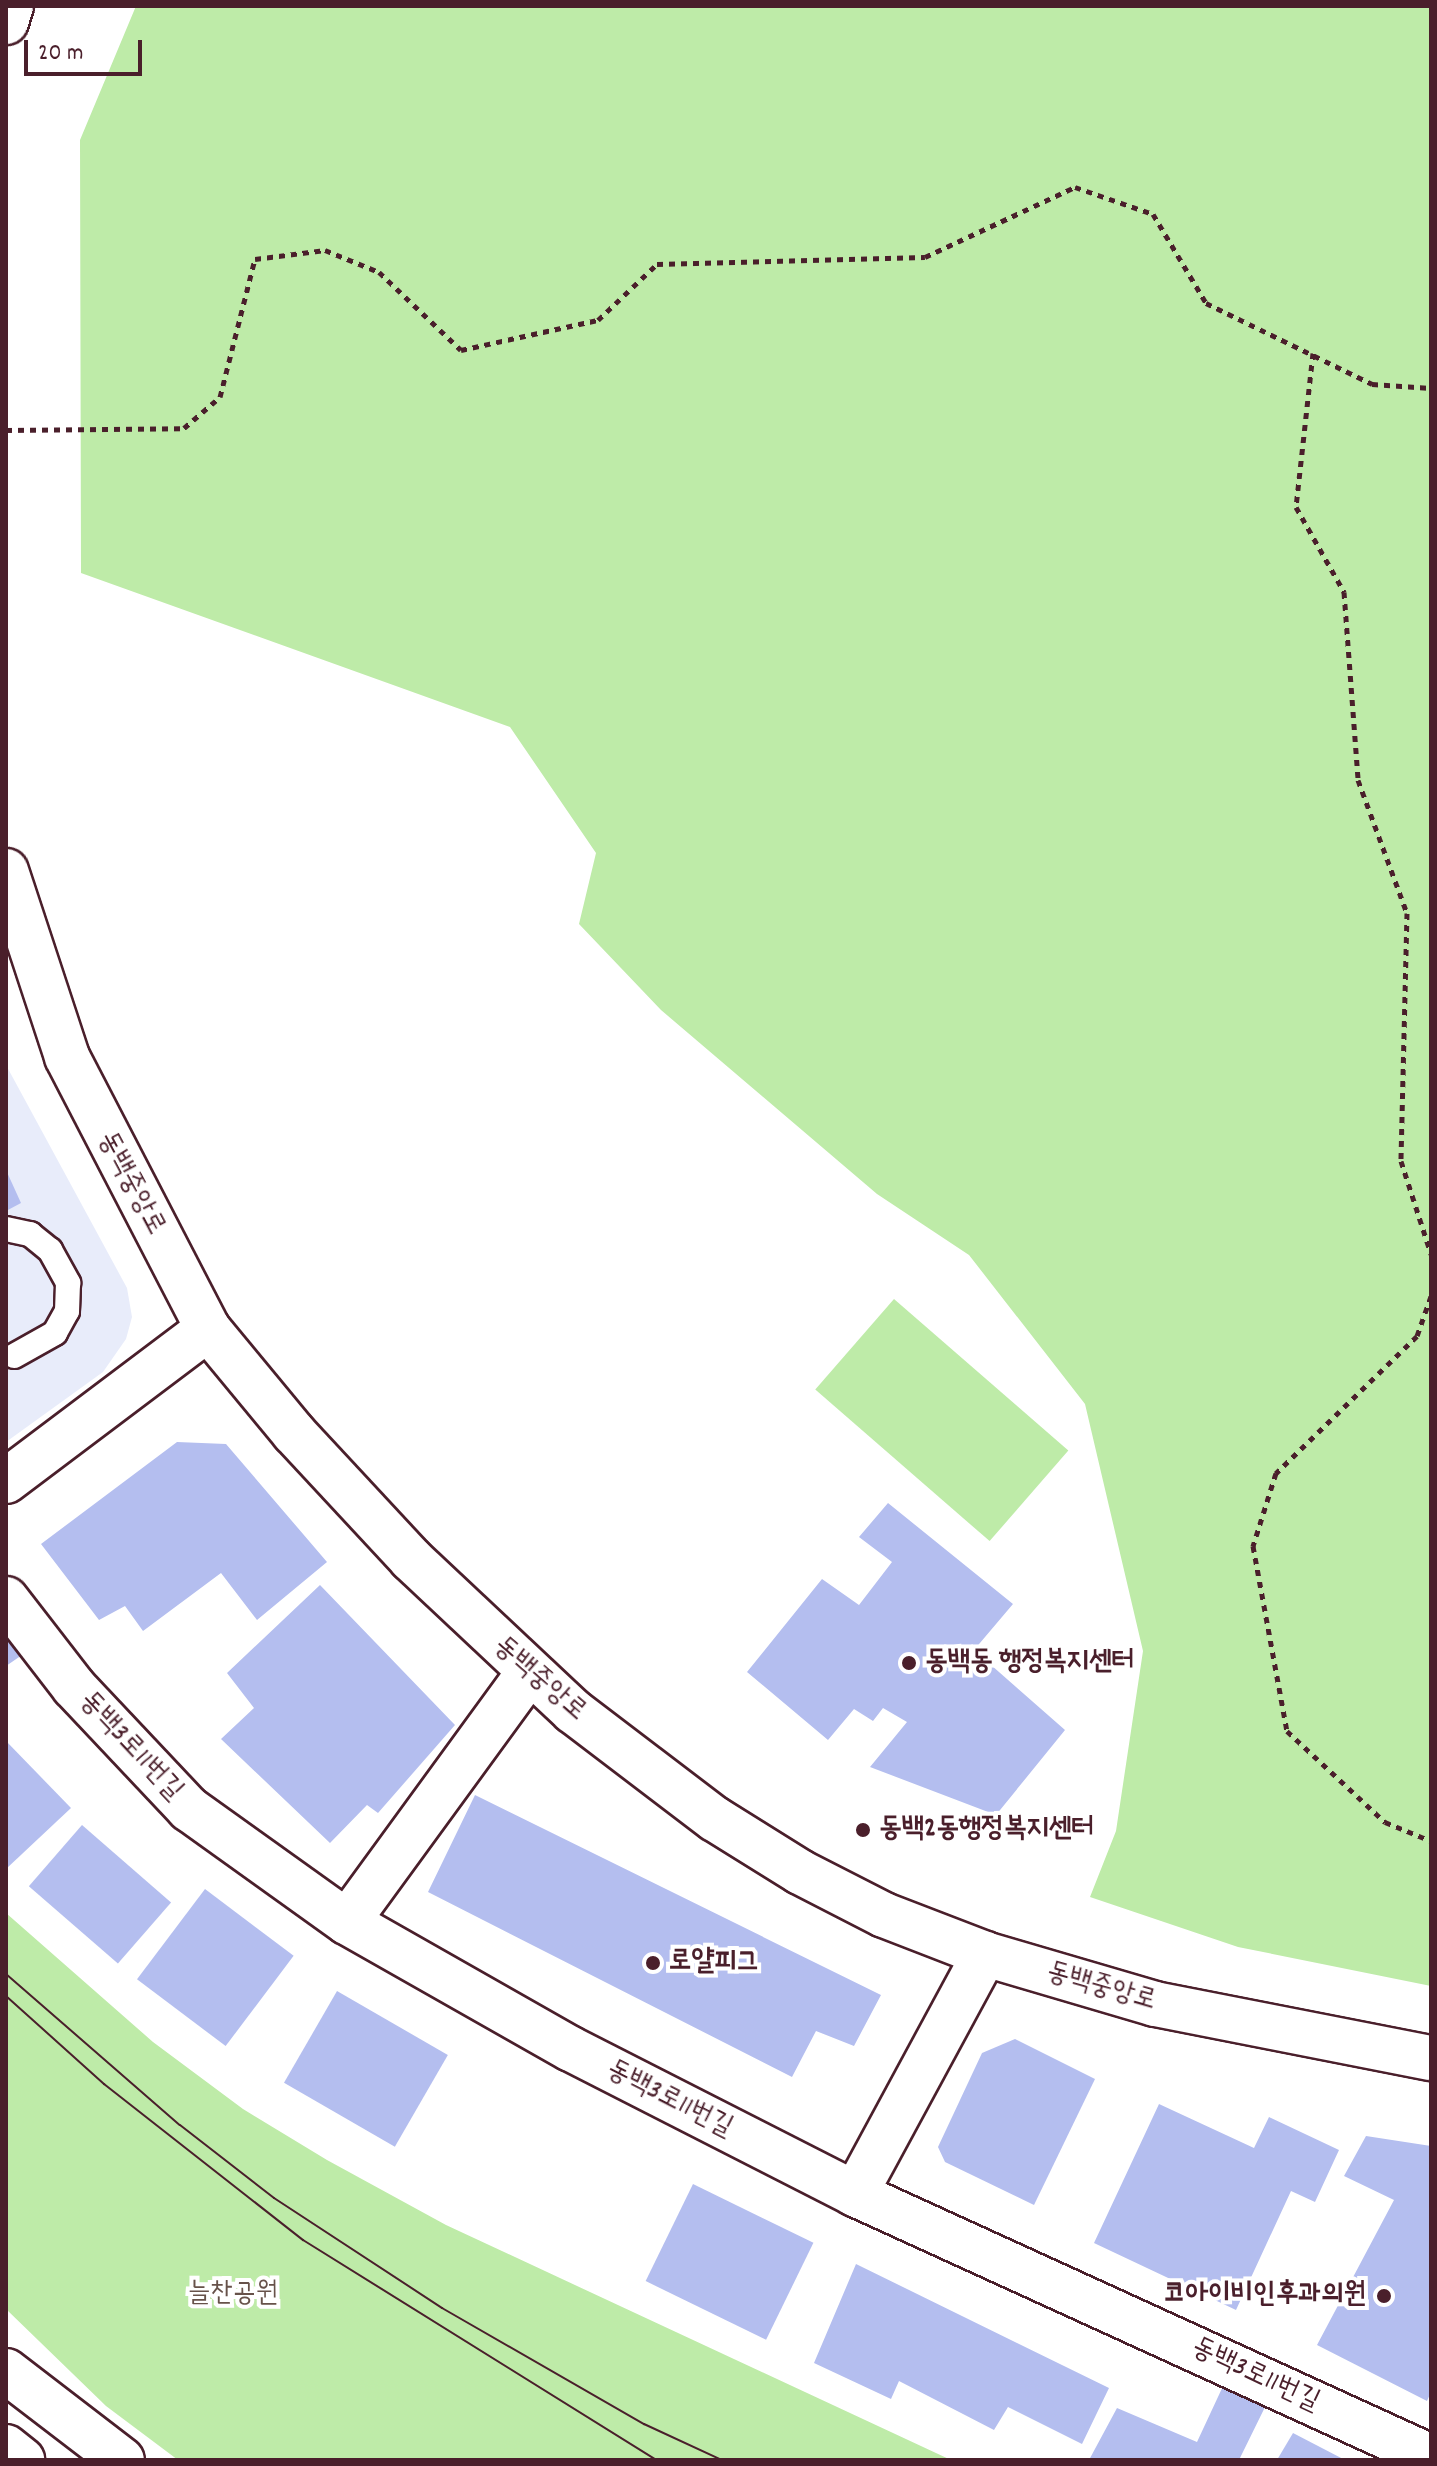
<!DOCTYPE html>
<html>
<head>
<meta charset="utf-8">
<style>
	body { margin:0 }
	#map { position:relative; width:1437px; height:2466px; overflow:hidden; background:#fff; font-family:Dekko,"Poor Story",sans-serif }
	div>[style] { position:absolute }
	.built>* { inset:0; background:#e8ecfa }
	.green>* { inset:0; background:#beeba8; transform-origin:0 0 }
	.building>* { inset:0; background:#b4beef; transform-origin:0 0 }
	.path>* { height:5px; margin-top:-2.5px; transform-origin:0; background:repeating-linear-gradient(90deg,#4a1f2b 0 6px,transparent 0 12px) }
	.roads { filter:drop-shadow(2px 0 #4a1f2b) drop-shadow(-2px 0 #4a1f2b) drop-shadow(0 2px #4a1f2b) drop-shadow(0 -2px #4a1f2b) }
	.lane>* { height:24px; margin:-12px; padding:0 12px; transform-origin:12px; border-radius:12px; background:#fff }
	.street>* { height:44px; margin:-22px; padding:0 22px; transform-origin:22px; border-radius:22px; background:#fff }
	.secondary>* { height:44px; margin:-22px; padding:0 22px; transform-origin:22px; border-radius:22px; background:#fff }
	.tram>* { height:2px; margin:-1px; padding:0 1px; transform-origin:1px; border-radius:1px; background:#4a1f2b }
	.dots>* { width:22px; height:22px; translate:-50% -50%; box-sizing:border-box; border:4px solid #fff; border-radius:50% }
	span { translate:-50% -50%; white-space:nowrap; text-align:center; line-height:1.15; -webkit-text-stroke:8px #fff; paint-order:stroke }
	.street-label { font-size:28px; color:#4a1f2b }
	.poi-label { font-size:28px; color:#4a1f2b; font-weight:700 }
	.left { translate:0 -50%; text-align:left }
	.right { translate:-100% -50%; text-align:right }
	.park-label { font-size:28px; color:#67524a }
	.frame { position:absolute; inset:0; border:8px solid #4a1f2b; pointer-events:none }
	.scale { position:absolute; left:24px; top:40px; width:118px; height:36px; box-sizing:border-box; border:4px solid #4a1f2b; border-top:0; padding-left:10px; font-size:24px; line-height:28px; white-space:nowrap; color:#4a1f2b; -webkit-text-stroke:6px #fff; paint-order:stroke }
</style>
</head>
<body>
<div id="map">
	<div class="built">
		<div style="clip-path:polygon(6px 1065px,127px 1288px,132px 1317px,126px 1339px,103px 1372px,6px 1442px)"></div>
	</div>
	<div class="green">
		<div style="clip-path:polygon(136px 6px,1431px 6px,1431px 1986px,1238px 1947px,1090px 1897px,1116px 1831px,1143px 1651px,1085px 1404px,969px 1255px,877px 1194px,661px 1010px,579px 924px,596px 853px,510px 727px,81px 573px,80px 140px)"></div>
		<div style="left:894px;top:1299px;width:231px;height:120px;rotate:41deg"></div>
		<div style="clip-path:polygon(6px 1913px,153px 2042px,243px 2109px,327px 2160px,446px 2225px,951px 2460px,178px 2460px,106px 2406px,6px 2309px)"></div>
	</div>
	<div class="building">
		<div style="clip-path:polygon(6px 1170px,21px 1203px,6px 1211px)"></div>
		<div style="clip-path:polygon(177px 1442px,226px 1444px,327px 1562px,257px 1620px,221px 1573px,143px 1631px,125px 1606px,99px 1620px,41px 1544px)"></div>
		<div style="clip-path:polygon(888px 1503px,1013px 1604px,974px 1650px,1065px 1730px,996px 1815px,870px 1767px,907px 1722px,883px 1708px,873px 1721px,854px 1709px,828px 1740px,747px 1672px,822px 1579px,859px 1605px,892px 1562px,859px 1537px)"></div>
		<div style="clip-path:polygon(320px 1585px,455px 1725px,378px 1813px,367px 1805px,330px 1843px,221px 1739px,254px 1708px,227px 1673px)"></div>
		<div style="clip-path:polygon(6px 1629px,25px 1653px,6px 1666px)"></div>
		<div style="clip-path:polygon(6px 1741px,71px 1808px,6px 1869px)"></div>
		<div style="clip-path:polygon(475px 1795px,881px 1995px,854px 2046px,816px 2031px,792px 2077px,428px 1892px)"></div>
		<div style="left:82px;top:1825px;width:118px;height:81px;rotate:41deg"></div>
		<div style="left:205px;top:1889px;width:111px;height:113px;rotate:37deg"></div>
		<div style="left:337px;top:1991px;width:128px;height:106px;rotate:30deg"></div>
		<div style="clip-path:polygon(1015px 2039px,1095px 2079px,1034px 2205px,945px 2162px,938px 2147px,982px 2053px)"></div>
		<div style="clip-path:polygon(1159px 2104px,1254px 2148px,1269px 2117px,1339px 2150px,1315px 2202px,1291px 2191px,1236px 2310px,1094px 2243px)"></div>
		<div style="clip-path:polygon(1366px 2136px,1431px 2146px,1431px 2392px,1427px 2401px,1317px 2345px,1394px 2200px,1344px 2176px)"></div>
		<div style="left:693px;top:2184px;width:134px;height:108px;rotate:26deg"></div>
		<div style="clip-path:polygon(856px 2264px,1109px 2388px,1082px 2444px,1008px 2407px,994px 2430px,899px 2381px,891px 2399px,814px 2363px)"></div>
		<div style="clip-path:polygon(1224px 2384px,1267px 2403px,1239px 2460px,1089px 2460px,1117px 2408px,1197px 2442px)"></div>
		<div style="clip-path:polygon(1293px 2433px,1345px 2460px,1277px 2460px)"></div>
	</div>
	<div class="path">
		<div style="left:1313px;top:353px;width:155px;rotate:96.3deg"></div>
		<div style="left:1296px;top:507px;width:98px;rotate:60.5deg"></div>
		<div style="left:1344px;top:592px;width:189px;rotate:85.7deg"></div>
		<div style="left:1358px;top:780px;width:142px;rotate:69.8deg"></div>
		<div style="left:1407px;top:913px;width:248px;rotate:91.4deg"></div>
		<div style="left:1401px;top:1161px;width:98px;rotate:72.1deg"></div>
		<div style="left:6px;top:430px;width:178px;rotate:-0.6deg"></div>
		<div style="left:184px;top:428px;width:48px;rotate:-40.7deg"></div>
		<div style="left:220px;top:397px;width:142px;rotate:-75.8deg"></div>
		<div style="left:255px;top:259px;width:71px;rotate:-7.3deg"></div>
		<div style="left:325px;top:250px;width:58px;rotate:22.2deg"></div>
		<div style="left:379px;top:272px;width:113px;rotate:43.6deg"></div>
		<div style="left:461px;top:350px;width:140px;rotate:-12.4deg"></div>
		<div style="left:598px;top:320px;width:81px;rotate:-43.5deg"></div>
		<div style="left:657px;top:264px;width:268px;rotate:-1.5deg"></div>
		<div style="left:925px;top:257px;width:166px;rotate:-25deg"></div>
		<div style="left:1075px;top:187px;width:83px;rotate:19.1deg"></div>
		<div style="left:1153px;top:214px;width:104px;rotate:59.2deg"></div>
		<div style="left:1206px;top:303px;width:185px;rotate:26deg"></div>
		<div style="left:1372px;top:384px;width:59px;rotate:3.9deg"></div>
		<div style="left:1431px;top:1296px;width:42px;rotate:109.3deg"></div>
		<div style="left:1417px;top:1336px;width:197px;rotate:135.8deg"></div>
		<div style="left:1276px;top:1473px;width:77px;rotate:107.5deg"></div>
		<div style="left:1253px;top:1546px;width:188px;rotate:79.6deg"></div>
		<div style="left:1287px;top:1731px;width:134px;rotate:42.9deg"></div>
		<div style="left:1385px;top:1822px;width:50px;rotate:22.4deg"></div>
	</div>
	<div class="roads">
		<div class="lane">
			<div style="left:6px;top:1229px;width:25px;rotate:12deg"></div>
			<div style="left:30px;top:1234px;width:26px;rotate:39deg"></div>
			<div style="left:50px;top:1250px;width:38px;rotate:61deg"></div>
			<div style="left:68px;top:1283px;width:28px;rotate:92deg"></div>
			<div style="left:67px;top:1311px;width:25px;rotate:119deg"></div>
			<div style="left:55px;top:1333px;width:47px;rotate:150.7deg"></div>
		</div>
		<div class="street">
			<div style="left:6px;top:1481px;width:253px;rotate:-37deg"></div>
			<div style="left:6px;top:1599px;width:111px;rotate:52.3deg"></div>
			<div style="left:74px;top:1687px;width:168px;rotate:46.7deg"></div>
			<div style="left:189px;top:1809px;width:194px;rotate:35.6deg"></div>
			<div style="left:347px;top:1922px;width:257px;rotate:29.6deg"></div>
			<div style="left:571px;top:2049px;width:319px;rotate:27deg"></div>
			<div style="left:855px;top:2194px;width:633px;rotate:24.54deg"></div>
			<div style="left:347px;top:1922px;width:307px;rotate:-53.9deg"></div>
			<div style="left:855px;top:2194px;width:273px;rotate:-61.6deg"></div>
		</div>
		<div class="secondary">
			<div style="left:6px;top:22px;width:17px;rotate:-73deg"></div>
			<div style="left:6px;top:871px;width:196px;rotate:71.8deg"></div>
			<div style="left:67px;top:1057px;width:306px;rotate:62.6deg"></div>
			<div style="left:208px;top:1329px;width:135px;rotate:50.4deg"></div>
			<div style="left:294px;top:1433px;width:172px;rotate:47.1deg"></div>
			<div style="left:411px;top:1559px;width:222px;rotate:43.2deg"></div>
			<div style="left:573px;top:1711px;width:178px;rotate:37.3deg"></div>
			<div style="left:715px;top:1819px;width:100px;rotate:31.9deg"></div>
			<div style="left:800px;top:1872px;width:94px;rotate:27.1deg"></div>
			<div style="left:884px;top:1915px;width:108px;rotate:21.1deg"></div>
			<div style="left:985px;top:1954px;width:177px;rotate:16.4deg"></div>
			<div style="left:1155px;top:2004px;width:281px;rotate:11.1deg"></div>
			<div style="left:6px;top:2371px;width:146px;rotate:37.5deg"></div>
			<div style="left:6px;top:2447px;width:21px;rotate:39deg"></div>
		</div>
	</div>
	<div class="tram">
		<div style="left:6px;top:1974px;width:230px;rotate:41deg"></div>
		<div style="left:180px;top:2125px;width:119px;rotate:37.8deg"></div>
		<div style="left:274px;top:2198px;width:201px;rotate:33.2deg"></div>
		<div style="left:442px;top:2308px;width:233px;rotate:29.9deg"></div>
		<div style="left:644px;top:2424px;width:86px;rotate:24.8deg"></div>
		<div style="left:6px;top:1996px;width:132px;rotate:41.9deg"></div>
		<div style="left:104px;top:2084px;width:253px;rotate:38.1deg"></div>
		<div style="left:303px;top:2240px;width:416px;rotate:31.9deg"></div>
	</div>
	<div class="dots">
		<div style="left:909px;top:1663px;background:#4a1f2b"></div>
		<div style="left:863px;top:1830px;background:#4a1f2b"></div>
		<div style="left:653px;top:1963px;background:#4a1f2b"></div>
		<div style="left:1384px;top:2296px;background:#4a1f2b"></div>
	</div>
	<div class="street-label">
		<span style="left:130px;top:1184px;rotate:62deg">동백중앙로</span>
		<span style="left:539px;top:1680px;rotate:41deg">동백중앙로</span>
		<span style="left:130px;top:1747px;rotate:47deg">동백3로11번길</span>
		<span style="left:1101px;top:1988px;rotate:16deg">동백중앙로</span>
		<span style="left:669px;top:2100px;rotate:27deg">동백3로11번길</span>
		<span style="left:1255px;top:2376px;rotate:25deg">동백3로11번길</span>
	</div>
	<div class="poi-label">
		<span class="left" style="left:925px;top:1663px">동백동 행정복지센터</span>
		<span class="left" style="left:879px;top:1830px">동백2동행정복지센터</span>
		<span class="left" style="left:669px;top:1963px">로얄피그</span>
		<span class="right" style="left:1366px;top:2296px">코아이비인후과의원</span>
	</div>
	<div class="park-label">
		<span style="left:233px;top:2295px">늘찬공원</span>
	</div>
	<div class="frame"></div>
	<div class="scale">20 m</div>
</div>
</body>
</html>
